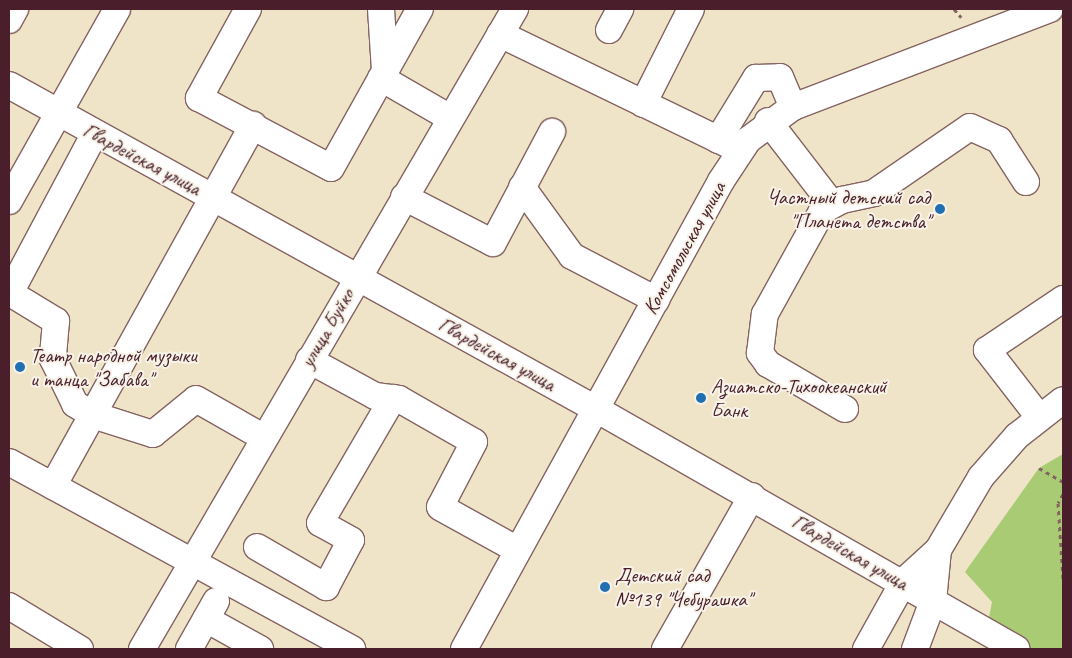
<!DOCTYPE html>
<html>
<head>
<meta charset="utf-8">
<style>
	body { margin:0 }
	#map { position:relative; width:1072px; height:658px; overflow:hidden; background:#efe4c7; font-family:Caveat,sans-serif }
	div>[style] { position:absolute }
	.green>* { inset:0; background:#a8cb74 }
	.path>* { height:3px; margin-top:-1.5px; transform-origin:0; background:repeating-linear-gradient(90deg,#846462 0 4px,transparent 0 8px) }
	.roads { filter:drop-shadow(1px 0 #846462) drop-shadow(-1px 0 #846462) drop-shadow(0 1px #846462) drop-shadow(0 -1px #846462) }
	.minor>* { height:26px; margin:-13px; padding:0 13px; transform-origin:13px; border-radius:13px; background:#fff }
	.dots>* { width:14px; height:14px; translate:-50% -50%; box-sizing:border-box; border:2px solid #f7f3e8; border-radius:50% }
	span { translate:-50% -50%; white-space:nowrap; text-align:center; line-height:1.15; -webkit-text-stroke:4px #f7f3e8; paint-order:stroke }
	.street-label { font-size:21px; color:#4a1f2b }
	.poi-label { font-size:21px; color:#4a1f2b }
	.right { translate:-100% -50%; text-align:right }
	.left { translate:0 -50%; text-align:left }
	.frame { position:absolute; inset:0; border:10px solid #4a1f2b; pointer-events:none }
</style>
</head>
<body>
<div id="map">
	<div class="green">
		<div style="clip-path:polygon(1063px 454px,1063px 649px,1024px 649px,987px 628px,992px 602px,965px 572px,1039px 468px)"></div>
	</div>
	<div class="path">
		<div style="left:954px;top:9px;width:11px;rotate:49deg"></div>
		<div style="left:1039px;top:468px;width:28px;rotate:30deg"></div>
		<div style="left:1063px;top:494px;width:10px;rotate:119deg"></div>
		<div style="left:1058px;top:503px;width:76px;rotate:86.2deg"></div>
	</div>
	<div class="roads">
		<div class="minor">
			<div style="left:248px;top:9px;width:102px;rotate:118.8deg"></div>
			<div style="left:199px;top:98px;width:149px;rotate:27.9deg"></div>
			<div style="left:331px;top:168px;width:182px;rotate:-60.8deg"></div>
			<div style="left:381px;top:9px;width:62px;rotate:86.3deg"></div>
			<div style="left:9px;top:20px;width:13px;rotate:-61deg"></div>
			<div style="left:609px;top:30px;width:24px;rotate:-62deg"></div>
			<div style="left:500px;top:34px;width:267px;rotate:25.8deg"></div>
			<div style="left:381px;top:78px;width:80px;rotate:30.1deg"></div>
			<div style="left:9px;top:85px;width:670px;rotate:28.9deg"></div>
			<div style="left:596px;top:409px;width:484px;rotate:29.7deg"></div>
			<div style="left:643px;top:104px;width:106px;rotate:-63.2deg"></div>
			<div style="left:768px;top:121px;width:105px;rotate:52.4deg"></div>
			<div style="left:95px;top:133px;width:181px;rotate:118deg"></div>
			<div style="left:10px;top:293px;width:54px;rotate:31.3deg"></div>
			<div style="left:56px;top:321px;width:38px;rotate:95deg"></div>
			<div style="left:53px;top:359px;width:50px;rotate:63.9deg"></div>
			<div style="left:75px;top:404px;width:21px;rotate:31deg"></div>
			<div style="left:93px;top:415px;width:63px;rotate:17.6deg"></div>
			<div style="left:153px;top:434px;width:55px;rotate:-39.1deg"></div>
			<div style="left:196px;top:399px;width:77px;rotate:29.6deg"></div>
			<div style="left:718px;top:140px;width:73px;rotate:-58.5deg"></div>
			<div style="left:756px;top:78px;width:24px;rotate:-2deg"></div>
			<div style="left:780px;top:77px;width:33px;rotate:67deg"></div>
			<div style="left:522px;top:187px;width:85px;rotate:54.1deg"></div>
			<div style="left:572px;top:256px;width:95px;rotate:27.6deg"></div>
			<div style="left:404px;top:197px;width:100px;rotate:27.3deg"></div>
			<div style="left:493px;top:243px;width:126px;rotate:-62deg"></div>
			<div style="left:9px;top:201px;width:220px;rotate:-60.6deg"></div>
			<div style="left:309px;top:360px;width:75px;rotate:28.6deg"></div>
			<div style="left:375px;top:396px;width:24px;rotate:7deg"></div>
			<div style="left:399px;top:399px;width:86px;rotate:29.8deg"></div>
			<div style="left:474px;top:442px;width:73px;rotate:117.6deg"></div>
			<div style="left:440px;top:507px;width:89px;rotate:28.9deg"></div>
			<div style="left:845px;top:409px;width:89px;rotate:-149.7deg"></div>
			<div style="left:768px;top:364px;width:14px;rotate:-126deg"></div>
			<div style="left:760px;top:353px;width:39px;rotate:-83deg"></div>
			<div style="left:765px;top:314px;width:118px;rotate:-61deg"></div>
			<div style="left:822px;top:211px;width:23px;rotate:-29deg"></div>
			<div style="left:842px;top:200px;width:33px;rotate:-12deg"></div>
			<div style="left:874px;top:193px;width:116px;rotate:-34.5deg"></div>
			<div style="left:970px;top:127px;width:32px;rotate:24deg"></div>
			<div style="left:999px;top:140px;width:50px;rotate:57.3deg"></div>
			<div style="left:1039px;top:417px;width:85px;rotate:-127.8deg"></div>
			<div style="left:987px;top:350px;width:92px;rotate:-33.9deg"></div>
			<div style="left:9px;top:462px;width:391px;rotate:28.6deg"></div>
			<div style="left:53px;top:486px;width:413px;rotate:-61deg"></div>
			<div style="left:257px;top:547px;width:80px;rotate:30.1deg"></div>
			<div style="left:326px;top:587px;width:53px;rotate:-62deg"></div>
			<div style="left:351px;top:540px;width:35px;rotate:-151deg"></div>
			<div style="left:320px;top:523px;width:145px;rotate:-59.7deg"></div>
			<div style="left:9px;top:606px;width:83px;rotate:31.2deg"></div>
			<div style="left:206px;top:619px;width:62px;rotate:29.1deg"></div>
			<div style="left:142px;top:649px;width:741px;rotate:-59.77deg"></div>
			<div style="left:189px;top:649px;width:55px;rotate:-60.6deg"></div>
			<div style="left:464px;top:649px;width:534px;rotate:-61.23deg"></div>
			<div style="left:721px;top:181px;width:49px;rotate:-56.6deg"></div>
			<div style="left:748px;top:140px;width:56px;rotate:-36.3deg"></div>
			<div style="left:793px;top:107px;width:275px;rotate:-20.9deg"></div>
			<div style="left:665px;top:649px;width:176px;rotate:-60.4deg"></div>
			<div style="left:866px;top:649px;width:78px;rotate:-60.8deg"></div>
			<div style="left:904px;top:581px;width:46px;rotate:-42.4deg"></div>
			<div style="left:938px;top:550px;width:85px;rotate:-59.5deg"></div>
			<div style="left:981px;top:477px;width:55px;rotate:-48.7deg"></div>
			<div style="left:1017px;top:436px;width:58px;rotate:-38deg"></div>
			<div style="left:915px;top:649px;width:51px;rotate:-69.4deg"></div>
			<div style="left:933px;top:601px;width:51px;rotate:-84.4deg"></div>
		</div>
	</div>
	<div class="dots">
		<div style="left:940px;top:209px;background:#1f6fb2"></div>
		<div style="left:20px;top:367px;background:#1f6fb2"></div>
		<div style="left:701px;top:398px;background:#1f6fb2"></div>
		<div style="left:605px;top:587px;background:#1f6fb2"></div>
	</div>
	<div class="street-label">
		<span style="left:142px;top:159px;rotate:28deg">Гвардейская улица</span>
		<span style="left:684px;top:248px;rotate:-61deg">Комсомольская улица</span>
		<span style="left:327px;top:328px;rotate:-60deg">улица Буйко</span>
		<span style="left:497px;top:354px;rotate:29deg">Гвардейская улица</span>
		<span style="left:850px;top:552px;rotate:30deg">Гвардейская улица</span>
	</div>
	<div class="poi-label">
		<span class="right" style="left:930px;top:209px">Частный детский сад<br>"Планета детства"</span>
		<span class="left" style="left:30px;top:367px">Театр народной музыки<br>и танца "Забава"</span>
		<span class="left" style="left:711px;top:398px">Азиатско-Тихоокеанский<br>Банк</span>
		<span class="left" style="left:615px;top:587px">Детский сад<br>№139 "Чебурашка"</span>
	</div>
	<div class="frame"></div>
</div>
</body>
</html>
